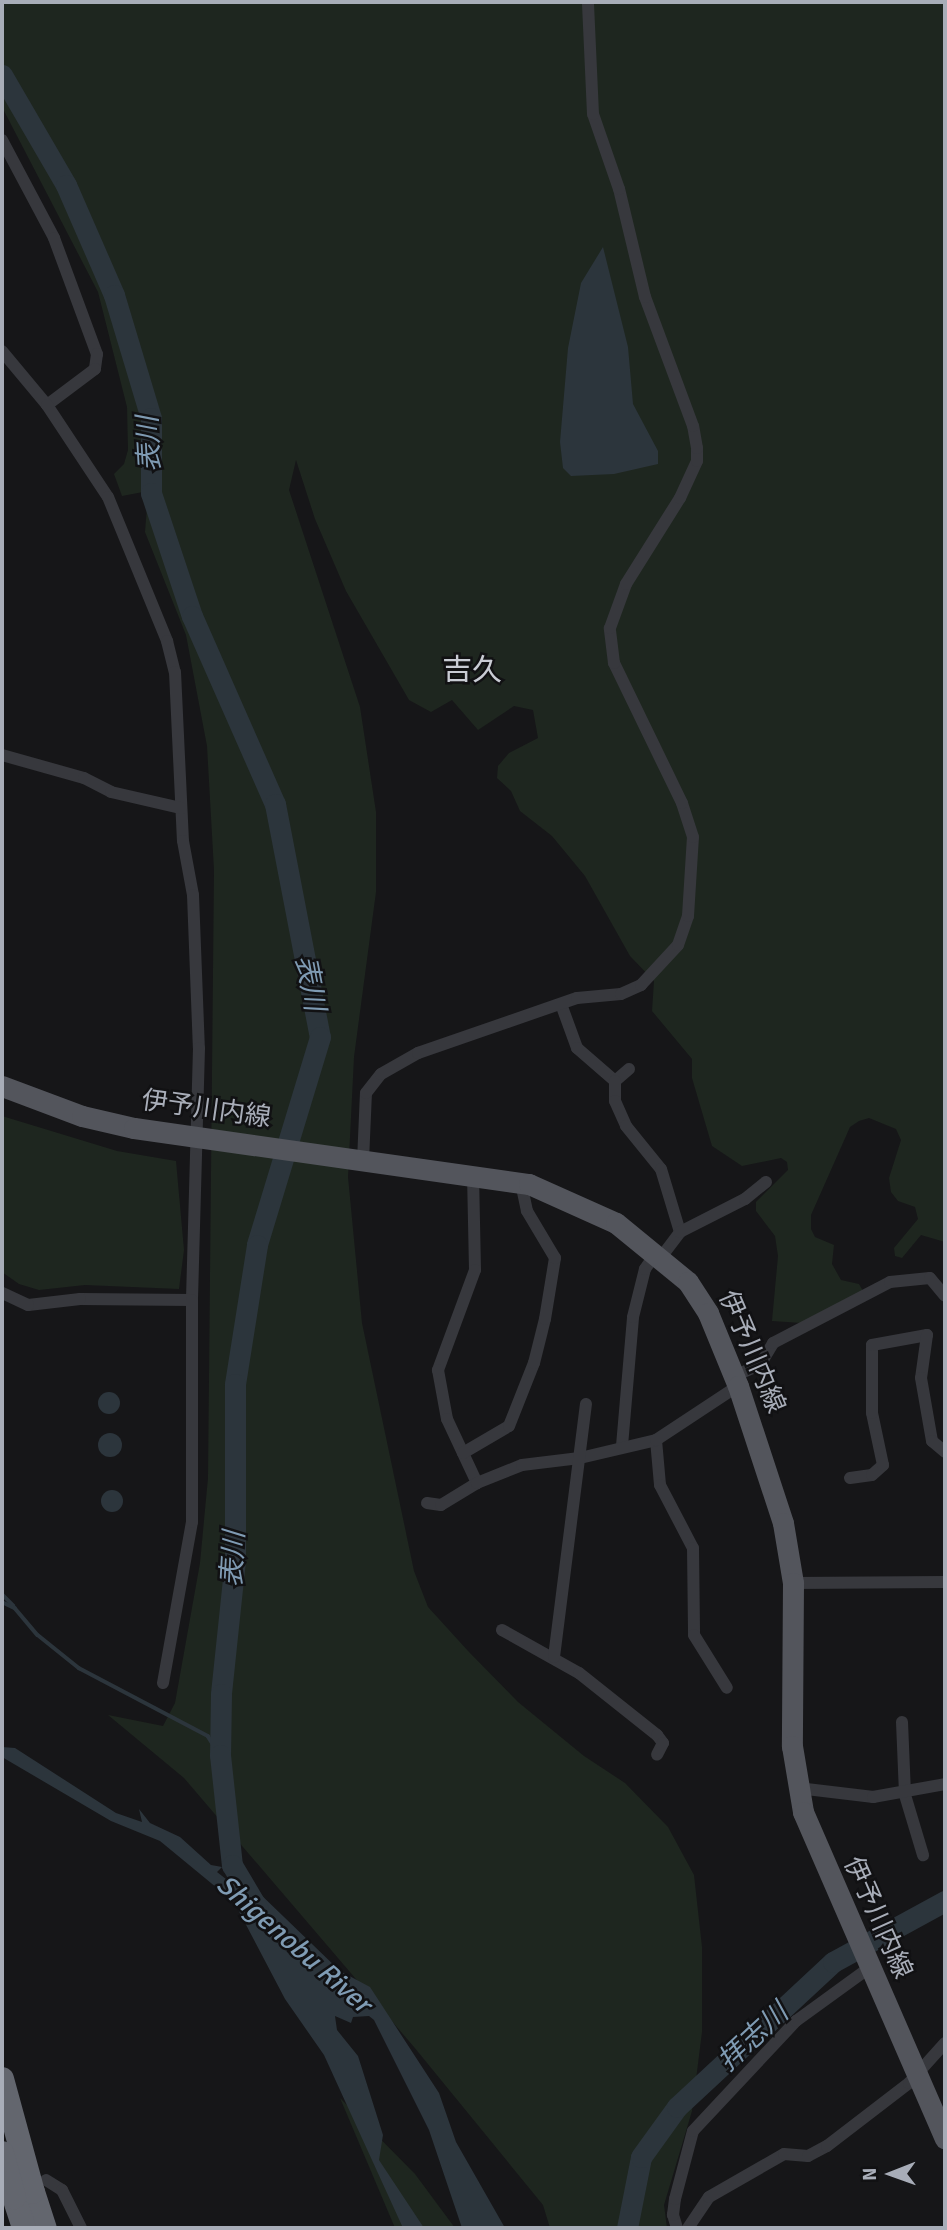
<!DOCTYPE html>
<html>
<head>
<meta charset="utf-8">
<style>
	body { margin:0 }
	#map { position:relative; width:947px; height:2230px; overflow:hidden; background:#161618; font-family:Signika,"Noto Sans JP",sans-serif }
	div>[style] { position:absolute }
	.green>* { inset:0; background:#1e261f }
	.water>* { inset:0; background:#2c353c }
	.round { border-radius:50% }
	.stream>* { height:3.5px; margin:-1.75px; padding:0 1.75px; transform-origin:1.75px; border-radius:1.75px; background:#2c353c }
	.river>* { height:21px; margin:-10.5px; padding:0 10.5px; transform-origin:10.5px; border-radius:10.5px; background:#2c353c }
	.street>* { height:12px; margin:-6px; padding:0 6px; transform-origin:6px; border-radius:6px; background:#37383d }
	.primary>* { height:21px; margin:-10.5px; padding:0 10.5px; transform-origin:10.5px; border-radius:10.5px; background:#53555c }
	.highway>* { height:24px; margin:-12px; padding:0 12px; transform-origin:12px; border-radius:12px; background:#63666e }
	.highway-bridge>* { height:24px; margin:-12px; padding:0 12px; transform-origin:12px; border-radius:12px; background:#63666e }
	span { translate:-50% -50%; white-space:nowrap; text-align:center; line-height:1.15; -webkit-text-stroke:5px #111113; paint-order:stroke }
	.street-label { font-size:26px; color:#a8adb8 }
	.water-label { font-size:28px; color:#7f9bb3; font-style:italic }
	.quarter-label { font-size:30px; color:#c9ccd4 }
	.frame { position:absolute; inset:0; border:4px solid #a8adb8; pointer-events:none }
	.north { position:absolute; left:856px; top:2139px; width:70px; height:70px; -webkit-text-stroke:5px #111113; paint-order:stroke; rotate:269deg; font-size:19px; font-weight:700; line-height:28px; text-align:center; color:#a8adb8 }
	.north::after { content:''; display:block; margin:auto; width:24px; height:32px; background:#a8adb8; clip-path:polygon(50% 0,100% 100%,50% 72%,0 100%) }
</style>
</head>
<body>
<div id="map">
	<div class="green">
		<div style="clip-path:polygon(2px 2px,945px 2px,945px 1242px,921px 1235px,902px 1258px,895px 1256px,894px 1248px,918px 1219px,915px 1207px,898px 1201px,891px 1192px,889px 1178px,901px 1140px,896px 1129px,869px 1118px,859px 1121px,850px 1127px,811px 1215px,811px 1229px,815px 1237px,834px 1245px,832px 1264px,841px 1280px,859px 1284px,863px 1291px,802px 1323px,772px 1321px,778px 1256px,775px 1236px,756px 1211px,756px 1202px,788px 1170px,787px 1162px,781px 1158px,742px 1166px,712px 1146px,692px 1078px,692px 1059px,652px 1011px,654px 981px,630px 956px,585px 876px,552px 836px,520px 811px,511px 791px,497px 778px,498px 766px,509px 753px,538px 738px,533px 710px,514px 706px,478px 730px,452px 700px,431px 712px,409px 700px,346px 591px,315px 519px,296px 460px,289px 490px,360px 707px,376px 812px,376px 892px,354px 1057px,348px 1177px,362px 1323px,414px 1571px,428px 1607px,469px 1652px,518px 1702px,584px 1756px,625px 1783px,668px 1827px,694px 1875px,702px 1947px,702px 2032px,692px 2111px,664px 2205px,667px 2228px,550px 2228px,543px 2205px,414px 2047px,184px 1778px,108px 1715px,163px 1726px,175px 1703px,200px 1563px,208px 1478px,214px 870px,207px 746px,186px 635px,145px 532px,147px 507px,143px 492px,122px 496px,114px 474px,124px 464px,128px 450px,127px 407px,98px 292px,2px 107px)"></div>
		<div style="clip-path:polygon(2px 1116px,117px 1151px,176px 1161px,184px 1250px,179px 1289px,85px 1285px,39px 1290px,19px 1284px,2px 1272px)"></div>
		<div style="clip-path:polygon(340px 2098px,415px 2174px,455px 2228px,395px 2228px)"></div>
	</div>
	<div class="water">
		<div style="clip-path:polygon(603px 247px,628px 347px,633px 404px,658px 451px,658px 464px,614px 474px,571px 476px,563px 468px,560px 442px,568px 348px,581px 283px)"></div>
		<div class="round" style="left:98px;top:1392px;width:22px;height:22px"></div>
		<div class="round" style="left:98px;top:1433px;width:24px;height:24px"></div>
		<div class="round" style="left:101px;top:1490px;width:22px;height:22px"></div>
		<div style="clip-path:polygon(2px 1747px,15px 1748px,116px 1813px,142px 1822px,139px 1809px,150px 1823px,180px 1837px,211px 1865px,222px 1867px,217px 1872px,231px 1883px,255px 1889px,340px 1971px,370px 1987px,439px 2093px,456px 2142px,505px 2228px,462px 2228px,429px 2130px,374px 2020px,369px 2016px,353px 2017px,351px 2023px,335px 2016px,337px 2030px,358px 2056px,383px 2135px,379px 2160px,424px 2228px,403px 2228px,324px 2055px,285px 1999px,234px 1902px,160px 1841px,111px 1821px,2px 1757px)"></div>
	</div>
	<div class="stream">
		<div style="left:2px;top:1594px;width:16px;rotate:45deg"></div>
		<div style="left:2px;top:1602px;width:14px;rotate:25deg"></div>
		<div style="left:15px;top:1608px;width:35px;rotate:50deg"></div>
		<div style="left:38px;top:1635px;width:53px;rotate:38.8deg"></div>
		<div style="left:79px;top:1668px;width:146px;rotate:27.8deg"></div>
		<div style="left:208px;top:1736px;width:22px;rotate:58deg"></div>
	</div>
	<div class="river">
		<div style="left:2px;top:75px;width:127px;rotate:59.8deg"></div>
		<div style="left:66px;top:185px;width:120px;rotate:66.4deg"></div>
		<div style="left:114px;top:295px;width:128px;rotate:73.3deg"></div>
		<div style="left:151px;top:418px;width:75px;rotate:90deg"></div>
		<div style="left:151px;top:493px;width:130px;rotate:71.6deg"></div>
		<div style="left:192px;top:616px;width:206px;rotate:66.2deg"></div>
		<div style="left:275px;top:804px;width:237px;rotate:79.1deg"></div>
		<div style="left:320px;top:1037px;width:217px;rotate:106.9deg"></div>
		<div style="left:257px;top:1245px;width:141px;rotate:99deg"></div>
		<div style="left:235px;top:1384px;width:176px;rotate:90deg"></div>
		<div style="left:235px;top:1560px;width:135px;rotate:96deg"></div>
		<div style="left:221px;top:1694px;width:61px;rotate:90.9deg"></div>
		<div style="left:220px;top:1755px;width:111px;rotate:83.8deg"></div>
		<div style="left:232px;top:1865px;width:51px;rotate:59.4deg"></div>
		<div style="left:627px;top:2228px;width:72px;rotate:-78.8deg"></div>
		<div style="left:641px;top:2157px;width:62px;rotate:-54.2deg"></div>
		<div style="left:677px;top:2107px;width:213px;rotate:-42.9deg"></div>
		<div style="left:833px;top:1962px;width:128px;rotate:-28.6deg"></div>
	</div>
	<div class="street">
		<div style="left:2px;top:140px;width:111px;rotate:62deg"></div>
		<div style="left:54px;top:238px;width:124px;rotate:69.7deg"></div>
		<div style="left:97px;top:354px;width:15px;rotate:98deg"></div>
		<div style="left:95px;top:369px;width:60px;rotate:143.1deg"></div>
		<div style="left:2px;top:351px;width:70px;rotate:50.2deg"></div>
		<div style="left:47px;top:405px;width:110px;rotate:56.5deg"></div>
		<div style="left:108px;top:497px;width:156px;rotate:67.7deg"></div>
		<div style="left:167px;top:641px;width:32px;rotate:76deg"></div>
		<div style="left:175px;top:672px;width:169px;rotate:87.3deg"></div>
		<div style="left:183px;top:841px;width:55px;rotate:79.5deg"></div>
		<div style="left:193px;top:895px;width:153px;rotate:87.8deg"></div>
		<div style="left:199px;top:1048px;width:252px;rotate:91.6deg"></div>
		<div style="left:192px;top:1300px;width:112px;rotate:-179.5deg"></div>
		<div style="left:80px;top:1299px;width:52px;rotate:173.4deg"></div>
		<div style="left:28px;top:1305px;width:29px;rotate:-155deg"></div>
		<div style="left:2px;top:755px;width:85px;rotate:15.7deg"></div>
		<div style="left:84px;top:778px;width:30px;rotate:27deg"></div>
		<div style="left:111px;top:792px;width:72px;rotate:12.9deg"></div>
		<div style="left:561px;top:1004px;width:47px;rotate:70deg"></div>
		<div style="left:577px;top:1048px;width:50px;rotate:41deg"></div>
		<div style="left:629px;top:1069px;width:18px;rotate:139deg"></div>
		<div style="left:615px;top:1081px;width:20px;rotate:90deg"></div>
		<div style="left:615px;top:1101px;width:27px;rotate:66deg"></div>
		<div style="left:626px;top:1126px;width:55px;rotate:50.9deg"></div>
		<div style="left:661px;top:1169px;width:66px;rotate:73.2deg"></div>
		<div style="left:363px;top:1161px;width:68px;rotate:-87.5deg"></div>
		<div style="left:366px;top:1093px;width:24px;rotate:-52deg"></div>
		<div style="left:381px;top:1074px;width:43px;rotate:-29.6deg"></div>
		<div style="left:418px;top:1053px;width:168px;rotate:-19.1deg"></div>
		<div style="left:577px;top:998px;width:44px;rotate:-5.2deg"></div>
		<div style="left:621px;top:994px;width:22px;rotate:-24deg"></div>
		<div style="left:641px;top:985px;width:54px;rotate:-47.2deg"></div>
		<div style="left:678px;top:945px;width:31px;rotate:-71deg"></div>
		<div style="left:688px;top:916px;width:79px;rotate:-86.4deg"></div>
		<div style="left:693px;top:837px;width:36px;rotate:-108deg"></div>
		<div style="left:682px;top:803px;width:156px;rotate:-115.9deg"></div>
		<div style="left:614px;top:663px;width:35px;rotate:-97deg"></div>
		<div style="left:610px;top:628px;width:47px;rotate:-70deg"></div>
		<div style="left:626px;top:584px;width:102px;rotate:-57.9deg"></div>
		<div style="left:680px;top:498px;width:41px;rotate:-65.3deg"></div>
		<div style="left:697px;top:461px;width:13px;rotate:-90deg"></div>
		<div style="left:697px;top:448px;width:22px;rotate:-100deg"></div>
		<div style="left:693px;top:426px;width:138px;rotate:-110.4deg"></div>
		<div style="left:645px;top:297px;width:111px;rotate:-103.5deg"></div>
		<div style="left:619px;top:189px;width:79px;rotate:-109.1deg"></div>
		<div style="left:593px;top:114px;width:112px;rotate:-92.6deg"></div>
		<div style="left:473px;top:1174px;width:96px;rotate:88.8deg"></div>
		<div style="left:475px;top:1270px;width:107px;rotate:110.3deg"></div>
		<div style="left:438px;top:1370px;width:50px;rotate:79.6deg"></div>
		<div style="left:447px;top:1419px;width:71px;rotate:64.9deg"></div>
		<div style="left:662px;top:1256px;width:30px;rotate:-53deg"></div>
		<div style="left:680px;top:1232px;width:73px;rotate:-26.9deg"></div>
		<div style="left:745px;top:1199px;width:27px;rotate:-39deg"></div>
		<div style="left:734px;top:1376px;width:28px;rotate:-23deg"></div>
		<div style="left:760px;top:1365px;width:26px;rotate:-59deg"></div>
		<div style="left:773px;top:1343px;width:132px;rotate:-27.5deg"></div>
		<div style="left:890px;top:1282px;width:40px;rotate:-5.7deg"></div>
		<div style="left:930px;top:1278px;width:23px;rotate:50deg"></div>
		<div style="left:656px;top:1440px;width:45px;rotate:84.9deg"></div>
		<div style="left:660px;top:1485px;width:71px;rotate:62.4deg"></div>
		<div style="left:693px;top:1548px;width:87px;rotate:89.3deg"></div>
		<div style="left:694px;top:1635px;width:62px;rotate:58.1deg"></div>
		<div style="left:622px;top:1446px;width:129px;rotate:-85.1deg"></div>
		<div style="left:633px;top:1317px;width:49px;rotate:-76deg"></div>
		<div style="left:645px;top:1269px;width:21px;rotate:-55deg"></div>
		<div style="left:463px;top:1453px;width:53px;rotate:-30.4deg"></div>
		<div style="left:509px;top:1426px;width:68px;rotate:-68.4deg"></div>
		<div style="left:534px;top:1363px;width:45px;rotate:-76deg"></div>
		<div style="left:545px;top:1319px;width:62px;rotate:-80.7deg"></div>
		<div style="left:555px;top:1258px;width:55px;rotate:-120.8deg"></div>
		<div style="left:527px;top:1211px;width:29px;rotate:-102deg"></div>
		<div style="left:850px;top:1478px;width:22px;rotate:-8deg"></div>
		<div style="left:872px;top:1475px;width:15px;rotate:-42deg"></div>
		<div style="left:883px;top:1465px;width:53px;rotate:-101.9deg"></div>
		<div style="left:872px;top:1413px;width:68px;rotate:-90deg"></div>
		<div style="left:872px;top:1345px;width:56px;rotate:-10.3deg"></div>
		<div style="left:927px;top:1335px;width:43px;rotate:97.9deg"></div>
		<div style="left:921px;top:1378px;width:64px;rotate:80.1deg"></div>
		<div style="left:932px;top:1441px;width:17px;rotate:40deg"></div>
		<div style="left:427px;top:1503px;width:14px;rotate:8deg"></div>
		<div style="left:441px;top:1505px;width:42px;rotate:-31.4deg"></div>
		<div style="left:477px;top:1483px;width:48px;rotate:-21.8deg"></div>
		<div style="left:522px;top:1465px;width:58px;rotate:-6.9deg"></div>
		<div style="left:580px;top:1458px;width:78px;rotate:-13.3deg"></div>
		<div style="left:656px;top:1440px;width:98px;rotate:-33.4deg"></div>
		<div style="left:793px;top:1583px;width:152px;rotate:-0.4deg"></div>
		<div style="left:502px;top:1630px;width:88px;rotate:29.2deg"></div>
		<div style="left:579px;top:1673px;width:100px;rotate:38.5deg"></div>
		<div style="left:657px;top:1735px;width:10px;rotate:53deg"></div>
		<div style="left:663px;top:1743px;width:13px;rotate:117deg"></div>
		<div style="left:554px;top:1657px;width:255px;rotate:-82.8deg"></div>
		<div style="left:163px;top:1683px;width:164px;rotate:-79.8deg"></div>
		<div style="left:192px;top:1522px;width:222px;rotate:-90deg"></div>
		<div style="left:902px;top:1722px;width:73px;rotate:87.6deg"></div>
		<div style="left:905px;top:1795px;width:63px;rotate:73.3deg"></div>
		<div style="left:798px;top:1788px;width:76px;rotate:6.8deg"></div>
		<div style="left:873px;top:1797px;width:73px;rotate:-10.2deg"></div>
		<div style="left:46px;top:2180px;width:19px;rotate:32deg"></div>
		<div style="left:62px;top:2190px;width:42px;rotate:63.4deg"></div>
		<div style="left:677px;top:2228px;width:14px;rotate:-107deg"></div>
		<div style="left:673px;top:2215px;width:16px;rotate:-83deg"></div>
		<div style="left:675px;top:2199px;width:70px;rotate:-75.2deg"></div>
		<div style="left:693px;top:2131px;width:151px;rotate:-46.9deg"></div>
		<div style="left:796px;top:2021px;width:90px;rotate:-36deg"></div>
		<div style="left:688px;top:2228px;width:37px;rotate:-56deg"></div>
		<div style="left:709px;top:2197px;width:86px;rotate:-29.8deg"></div>
		<div style="left:784px;top:2154px;width:24px;rotate:5deg"></div>
		<div style="left:808px;top:2156px;width:21px;rotate:-28deg"></div>
		<div style="left:827px;top:2146px;width:103px;rotate:-37.5deg"></div>
		<div style="left:909px;top:2083px;width:54px;rotate:-48deg"></div>
	</div>
	<div class="primary">
		<div style="left:2px;top:1086px;width:85px;rotate:20.6deg"></div>
		<div style="left:82px;top:1116px;width:53px;rotate:13deg"></div>
		<div style="left:134px;top:1128px;width:399px;rotate:8.1deg"></div>
		<div style="left:529px;top:1184px;width:95px;rotate:24.1deg"></div>
		<div style="left:616px;top:1223px;width:93px;rotate:39.3deg"></div>
		<div style="left:688px;top:1282px;width:37px;rotate:57deg"></div>
		<div style="left:708px;top:1313px;width:79px;rotate:67.7deg"></div>
		<div style="left:738px;top:1386px;width:144px;rotate:71.8deg"></div>
		<div style="left:783px;top:1523px;width:61px;rotate:80.5deg"></div>
		<div style="left:793px;top:1583px;width:163px;rotate:90.4deg"></div>
		<div style="left:792px;top:1746px;width:67px;rotate:80.5deg"></div>
		<div style="left:803px;top:1812px;width:356px;rotate:66.5deg"></div>
	</div>
	<div class="highway">
		<div style="left:33px;top:2192px;width:38px;rotate:72deg"></div>
		<div style="left:14px;top:2197px;width:33px;rotate:72deg"></div>
	</div>
	<div class="highway-bridge">
		<div style="left:2px;top:2079px;width:117px;rotate:74.7deg"></div>
		<div style="left:2px;top:2153px;width:46px;rotate:74.7deg"></div>
	</div>
	<div class="street-label">
		<span style="left:206px;top:1110px;rotate:8deg">伊予川内線</span>
		<span style="left:751px;top:1352px;rotate:67deg">伊予川内線</span>
		<span style="left:877px;top:1918px;rotate:66deg">伊予川内線</span>
	</div>
	<div class="water-label">
		<span style="left:149px;top:444px;rotate:-93deg">表川</span>
		<span style="left:310px;top:983px;rotate:79deg">表川</span>
		<span style="left:233px;top:1559px;rotate:-87deg">表川</span>
		<span style="left:294px;top:1944px;rotate:41deg">Shigenobu River</span>
		<span style="left:753px;top:2037px;rotate:-43deg">拝志川</span>
	</div>
	<div class="quarter-label">
		<span style="left:472px;top:671px">吉久</span>
	</div>
	<div class="frame"></div>
	<div class="north">N</div>
</div>
</body>
</html>
